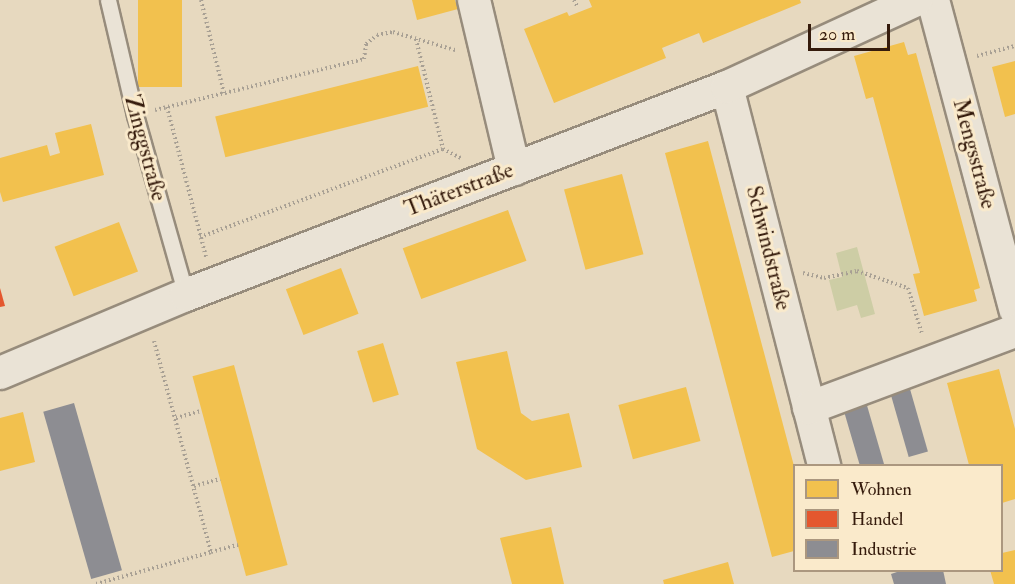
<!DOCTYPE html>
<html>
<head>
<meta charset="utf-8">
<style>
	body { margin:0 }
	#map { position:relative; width:1015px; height:584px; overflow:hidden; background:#e7d9bf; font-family:"IM FELL Double Pica",serif }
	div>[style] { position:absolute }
	.green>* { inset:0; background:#cdcda5 }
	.homes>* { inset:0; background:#f2c14e; transform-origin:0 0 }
	.shops>* { inset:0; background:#e4572e }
	.industry>* { inset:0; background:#8d8d92; transform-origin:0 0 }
	.path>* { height:4px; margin-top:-2px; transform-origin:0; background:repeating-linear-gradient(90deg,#a8a094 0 1.5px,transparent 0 4.5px) }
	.roads { filter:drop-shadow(2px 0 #978c7c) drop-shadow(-2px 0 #978c7c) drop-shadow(0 2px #978c7c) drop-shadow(0 -2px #978c7c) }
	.lane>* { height:15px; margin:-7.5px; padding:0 7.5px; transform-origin:7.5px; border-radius:7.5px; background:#eae3d6 }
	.street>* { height:32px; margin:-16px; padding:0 16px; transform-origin:16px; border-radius:16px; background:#eae3d6 }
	span { translate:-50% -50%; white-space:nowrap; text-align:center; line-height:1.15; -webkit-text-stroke:6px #faeacb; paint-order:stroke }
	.street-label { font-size:22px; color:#351b0c }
	.legend { position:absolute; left:793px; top:464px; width:210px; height:108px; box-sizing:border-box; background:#faeacb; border:2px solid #ab977f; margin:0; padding:8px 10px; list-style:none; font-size:18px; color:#351b0c }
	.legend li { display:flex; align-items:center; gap:12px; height:30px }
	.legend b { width:30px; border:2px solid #ab977f }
	.scale { position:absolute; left:808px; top:24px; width:82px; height:27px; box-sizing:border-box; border:3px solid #351b0c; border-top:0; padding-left:8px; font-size:18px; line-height:21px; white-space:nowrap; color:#351b0c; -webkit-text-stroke:4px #faeacb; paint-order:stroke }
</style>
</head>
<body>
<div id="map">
	<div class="green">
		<div style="clip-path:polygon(857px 247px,875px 314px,861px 318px,857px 305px,837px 311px,829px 280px,842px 277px,836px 253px)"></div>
	</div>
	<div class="homes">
		<div style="left:138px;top:0;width:44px;height:87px"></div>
		<div style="clip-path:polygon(412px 0,455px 0,458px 9px,417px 20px)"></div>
		<div style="clip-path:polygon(589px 0,800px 0,801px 3px,703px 43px,699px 33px,662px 48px,666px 58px,554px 103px,524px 29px,567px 12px,569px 16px,592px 7px)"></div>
		<div style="clip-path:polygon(904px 42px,908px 55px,916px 53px,980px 288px,974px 290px,977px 301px,924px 316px,913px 274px,920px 273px,873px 97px,866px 99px,854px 56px)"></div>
		<div style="clip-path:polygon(1015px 61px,1015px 114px,1005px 117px,992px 67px)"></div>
		<div style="left:418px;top:66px;width:42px;height:209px;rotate:76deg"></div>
		<div style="clip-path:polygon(91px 124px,104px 175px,3px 202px,0 192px,0 158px,47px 145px,50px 156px,60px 153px,55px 133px)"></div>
		<div style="clip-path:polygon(708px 141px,794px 466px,794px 551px,772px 557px,665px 153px)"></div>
		<div style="left:622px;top:174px;width:83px;height:60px;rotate:75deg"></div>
		<div style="left:508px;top:210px;width:54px;height:112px;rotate:70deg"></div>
		<div style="left:119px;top:222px;width:53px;height:69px;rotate:69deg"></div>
		<div style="left:341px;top:268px;width:49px;height:59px;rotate:69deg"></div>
		<div style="left:383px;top:343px;width:54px;height:27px;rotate:73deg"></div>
		<div style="clip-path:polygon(507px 351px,521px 413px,532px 421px,569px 413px,582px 467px,526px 480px,477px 449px,456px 362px)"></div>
		<div style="left:234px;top:365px;width:207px;height:43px;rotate:75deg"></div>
		<div style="clip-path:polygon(999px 369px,1015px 429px,1015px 499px,1002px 503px,1002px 465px,969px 465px,947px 383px)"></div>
		<div style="left:686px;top:387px;width:56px;height:70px;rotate:75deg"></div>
		<div style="clip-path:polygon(23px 412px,35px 462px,0 471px,0 418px)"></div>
		<div style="clip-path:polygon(551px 527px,564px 584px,512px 584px,500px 538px)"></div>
		<div style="clip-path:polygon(1015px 550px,1015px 584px,994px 584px,990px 570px,1002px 570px,1002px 553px)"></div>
		<div style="clip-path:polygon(728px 562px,734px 584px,664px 584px,663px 580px)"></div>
	</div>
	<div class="shops">
		<div style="clip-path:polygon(0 288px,5px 306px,0 307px)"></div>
	</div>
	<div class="industry">
		<div style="left:910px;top:389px;width:65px;height:20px;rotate:74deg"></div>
		<div style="clip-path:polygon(866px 402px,884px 464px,880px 466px,860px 466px,843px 408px)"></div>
		<div style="left:74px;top:403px;width:174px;height:32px;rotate:74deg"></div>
		<div style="clip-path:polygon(903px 570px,943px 570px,946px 584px,894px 584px,891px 574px)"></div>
	</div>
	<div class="path">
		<div style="left:201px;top:0;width:96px;rotate:76.1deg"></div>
		<div style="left:574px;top:0;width:7px;rotate:63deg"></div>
		<div style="left:416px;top:39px;width:113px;rotate:76.2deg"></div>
		<div style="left:977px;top:56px;width:39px;rotate:-15deg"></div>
		<div style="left:167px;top:107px;width:155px;rotate:75.4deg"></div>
		<div style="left:155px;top:110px;width:215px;rotate:-13.7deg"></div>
		<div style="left:364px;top:59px;width:15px;rotate:-82deg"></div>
		<div style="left:366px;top:44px;width:14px;rotate:-39deg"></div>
		<div style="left:377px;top:35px;width:16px;rotate:-11deg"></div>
		<div style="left:393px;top:32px;width:65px;rotate:16.2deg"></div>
		<div style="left:200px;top:237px;width:258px;rotate:-19.9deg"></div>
		<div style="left:443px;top:149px;width:20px;rotate:27deg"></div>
		<div style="left:803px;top:273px;width:22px;rotate:13deg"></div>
		<div style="left:824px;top:278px;width:34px;rotate:-12deg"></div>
		<div style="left:857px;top:271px;width:54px;rotate:18.4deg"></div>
		<div style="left:908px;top:288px;width:48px;rotate:73.1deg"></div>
		<div style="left:154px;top:341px;width:219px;rotate:74.9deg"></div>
		<div style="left:211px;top:552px;width:28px;rotate:-15deg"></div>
		<div style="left:176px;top:418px;width:26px;rotate:-16deg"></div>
		<div style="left:194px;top:486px;width:27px;rotate:-15deg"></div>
		<div style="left:96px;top:584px;width:119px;rotate:-15.5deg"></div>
	</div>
	<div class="roads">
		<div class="lane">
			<div style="left:108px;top:0;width:118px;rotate:76.8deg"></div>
			<div style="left:135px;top:115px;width:187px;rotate:74.2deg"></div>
		</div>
		<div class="street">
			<div style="left:474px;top:0;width:174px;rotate:76.7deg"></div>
			<div style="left:933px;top:0;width:320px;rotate:75.1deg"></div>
			<div style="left:727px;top:87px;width:391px;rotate:75.6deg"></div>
			<div style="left:0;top:373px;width:202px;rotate:-22.8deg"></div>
			<div style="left:186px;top:295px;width:580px;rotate:-21.03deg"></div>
			<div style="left:727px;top:87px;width:208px;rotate:-24.7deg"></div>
			<div style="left:809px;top:408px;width:220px;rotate:-20.5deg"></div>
		</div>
	</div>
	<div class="street-label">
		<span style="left:145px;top:148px;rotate:75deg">Zinggstraße</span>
		<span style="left:974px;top:154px;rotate:75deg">Mengsstraße</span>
		<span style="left:459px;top:190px;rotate:-21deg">Thäterstraße</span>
		<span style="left:768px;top:248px;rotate:76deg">Schwindstraße</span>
	</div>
	<ul class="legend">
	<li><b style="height:16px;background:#f2c14e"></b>Wohnen</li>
	<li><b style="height:16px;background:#e4572e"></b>Handel</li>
	<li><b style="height:16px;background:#8d8d92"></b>Industrie</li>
	</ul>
	<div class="scale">20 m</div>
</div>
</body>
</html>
